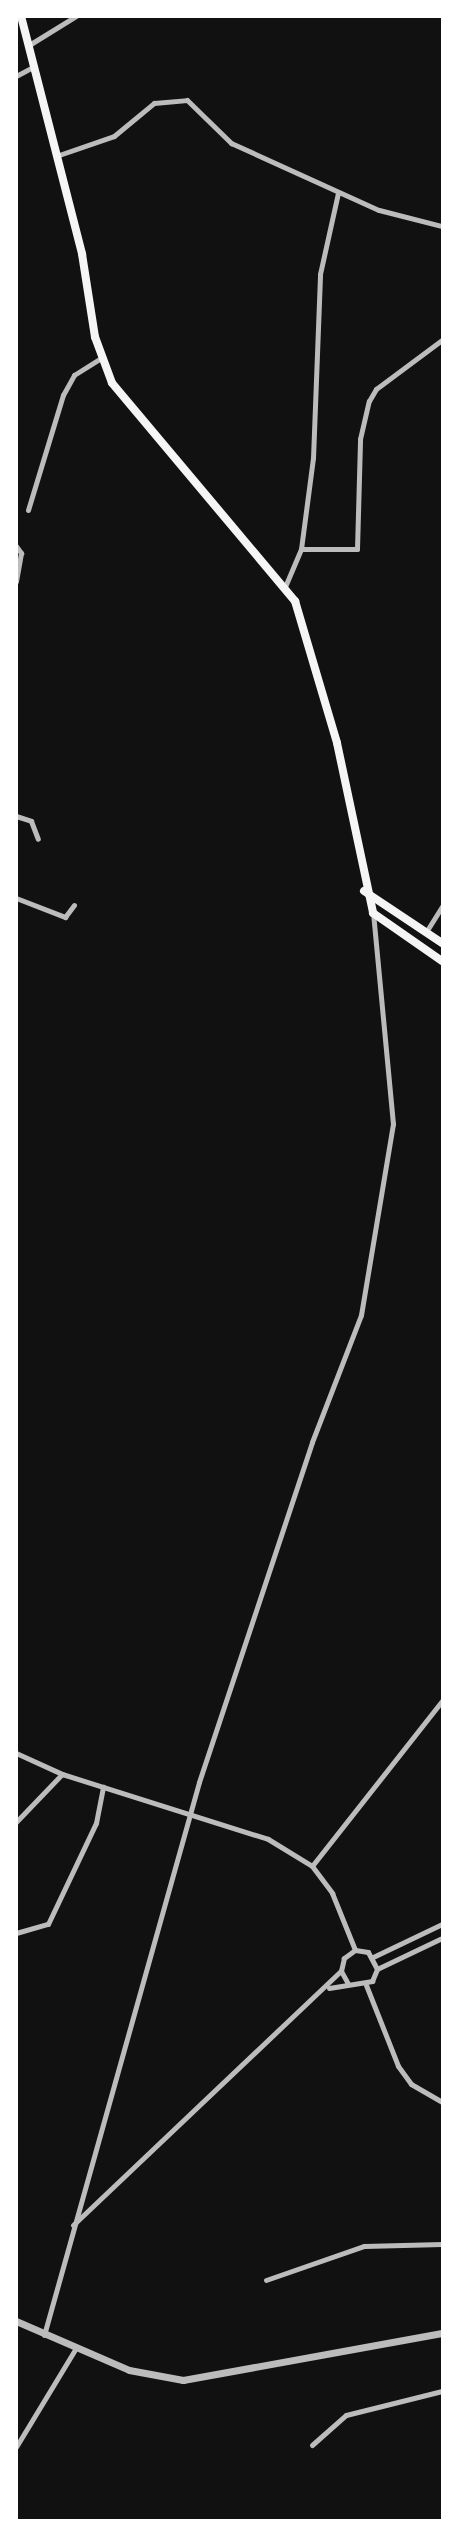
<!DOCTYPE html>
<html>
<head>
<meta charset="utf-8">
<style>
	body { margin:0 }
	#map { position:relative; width:459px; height:2537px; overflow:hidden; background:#111; font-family:Ubuntu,sans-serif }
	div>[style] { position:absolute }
	.minor>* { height:5px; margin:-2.5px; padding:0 2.5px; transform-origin:2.5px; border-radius:2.5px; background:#bcbcbc }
	.tertiary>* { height:7px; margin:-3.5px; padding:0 3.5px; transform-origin:3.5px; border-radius:3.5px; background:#bcbcbc }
	.secondary>* { height:8px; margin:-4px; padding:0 4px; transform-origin:4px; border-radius:4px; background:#f5f5f5 }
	span { translate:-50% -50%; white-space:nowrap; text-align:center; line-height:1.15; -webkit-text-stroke:4.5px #fff; paint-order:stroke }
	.frame { position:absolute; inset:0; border:18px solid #fff; pointer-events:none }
</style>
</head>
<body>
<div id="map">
	<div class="minor">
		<div style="left:29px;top:45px;width:55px;rotate:-31.7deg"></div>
		<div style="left:16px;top:76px;width:21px;rotate:-28deg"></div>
		<div style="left:59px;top:155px;width:58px;rotate:-19.1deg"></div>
		<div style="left:114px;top:136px;width:52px;rotate:-39.5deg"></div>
		<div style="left:154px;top:103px;width:33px;rotate:-5deg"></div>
		<div style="left:187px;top:100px;width:62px;rotate:44.3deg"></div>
		<div style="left:231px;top:143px;width:162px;rotate:24.4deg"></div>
		<div style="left:379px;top:210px;width:65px;rotate:14.3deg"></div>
		<div style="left:28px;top:510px;width:120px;rotate:-73.1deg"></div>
		<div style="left:63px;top:395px;width:23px;rotate:-61deg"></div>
		<div style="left:74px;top:375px;width:34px;rotate:-32deg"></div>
		<div style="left:16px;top:546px;width:9px;rotate:54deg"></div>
		<div style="left:21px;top:553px;width:29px;rotate:100deg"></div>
		<div style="left:301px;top:549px;width:56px"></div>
		<div style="left:357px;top:549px;width:110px;rotate:-88.4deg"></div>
		<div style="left:360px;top:439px;width:39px;rotate:-77deg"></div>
		<div style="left:369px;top:401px;width:14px;rotate:-60deg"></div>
		<div style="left:376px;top:389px;width:82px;rotate:-36.6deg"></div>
		<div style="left:284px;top:589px;width:43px;rotate:-67deg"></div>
		<div style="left:301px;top:549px;width:92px;rotate:-82.5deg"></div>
		<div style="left:313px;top:458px;width:184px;rotate:-87.8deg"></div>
		<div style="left:320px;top:274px;width:83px;rotate:-77.5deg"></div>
		<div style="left:16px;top:816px;width:16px;rotate:18deg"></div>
		<div style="left:31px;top:821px;width:19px;rotate:69deg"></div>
		<div style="left:16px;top:898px;width:53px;rotate:21.2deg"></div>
		<div style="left:65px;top:917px;width:15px;rotate:-53deg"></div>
		<div style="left:426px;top:932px;width:31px;rotate:-58deg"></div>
		<div style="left:16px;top:1753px;width:51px;rotate:24.5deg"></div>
		<div style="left:62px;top:1774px;width:216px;rotate:17.5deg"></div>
		<div style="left:268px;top:1839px;width:52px;rotate:31.5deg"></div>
		<div style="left:312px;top:1866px;width:34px;rotate:53deg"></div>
		<div style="left:332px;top:1893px;width:61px;rotate:68deg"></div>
		<div style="left:16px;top:1822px;width:66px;rotate:-46.2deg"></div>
		<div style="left:312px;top:1866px;width:210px;rotate:-51.8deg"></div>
		<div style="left:16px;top:1933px;width:33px;rotate:-16deg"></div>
		<div style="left:48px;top:1924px;width:112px;rotate:-64.6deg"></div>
		<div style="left:96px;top:1823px;width:37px;rotate:-79deg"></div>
		<div style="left:373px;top:1957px;width:76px;rotate:-25.6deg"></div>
		<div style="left:377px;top:1969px;width:72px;rotate:-25.5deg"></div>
		<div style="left:366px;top:1985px;width:87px;rotate:68.4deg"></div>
		<div style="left:398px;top:2066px;width:22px;rotate:54deg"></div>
		<div style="left:411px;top:2084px;width:36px;rotate:30deg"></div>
		<div style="left:329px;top:1988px;width:44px;rotate:-9.2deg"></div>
		<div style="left:372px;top:1981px;width:13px;rotate:-67deg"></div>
		<div style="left:377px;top:1969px;width:19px;rotate:-118deg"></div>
		<div style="left:368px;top:1952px;width:13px;rotate:-171deg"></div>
		<div style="left:355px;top:1950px;width:14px;rotate:144deg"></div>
		<div style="left:344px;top:1958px;width:13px;rotate:103deg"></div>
		<div style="left:341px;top:1971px;width:13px;rotate:61deg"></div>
		<div style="left:73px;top:2225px;width:369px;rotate:-43.5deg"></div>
		<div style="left:266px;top:2280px;width:104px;rotate:-19.1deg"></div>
		<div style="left:364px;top:2246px;width:78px;rotate:-1.5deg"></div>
		<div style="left:44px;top:2335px;width:574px;rotate:-74.34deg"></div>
		<div style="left:199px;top:1782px;width:358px;rotate:-71.6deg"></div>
		<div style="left:312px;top:1442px;width:136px;rotate:-68.9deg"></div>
		<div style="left:361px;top:1315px;width:194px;rotate:-80.5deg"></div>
		<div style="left:393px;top:1124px;width:212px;rotate:-95.4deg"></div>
		<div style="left:312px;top:2445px;width:45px;rotate:-41.4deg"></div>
		<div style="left:346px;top:2415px;width:99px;rotate:-14deg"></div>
		<div style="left:16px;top:2447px;width:116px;rotate:-58.8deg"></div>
	</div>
	<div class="tertiary">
		<div style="left:16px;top:2321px;width:123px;rotate:23.4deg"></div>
		<div style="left:129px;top:2370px;width:55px;rotate:10.5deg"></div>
		<div style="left:183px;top:2380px;width:263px;rotate:-10.3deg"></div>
	</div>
	<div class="secondary">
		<div style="left:21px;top:16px;width:246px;rotate:75.6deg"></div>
		<div style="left:82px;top:254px;width:84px;rotate:81.1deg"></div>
		<div style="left:95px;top:337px;width:49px;rotate:69.7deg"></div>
		<div style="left:112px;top:383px;width:285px;rotate:50deg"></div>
		<div style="left:295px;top:601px;width:148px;rotate:73.5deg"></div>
		<div style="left:337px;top:743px;width:174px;rotate:78deg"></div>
		<div style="left:373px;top:913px;width:84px;rotate:34.8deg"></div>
		<div style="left:364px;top:891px;width:94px;rotate:33.7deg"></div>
	</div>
	<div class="frame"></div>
</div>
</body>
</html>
